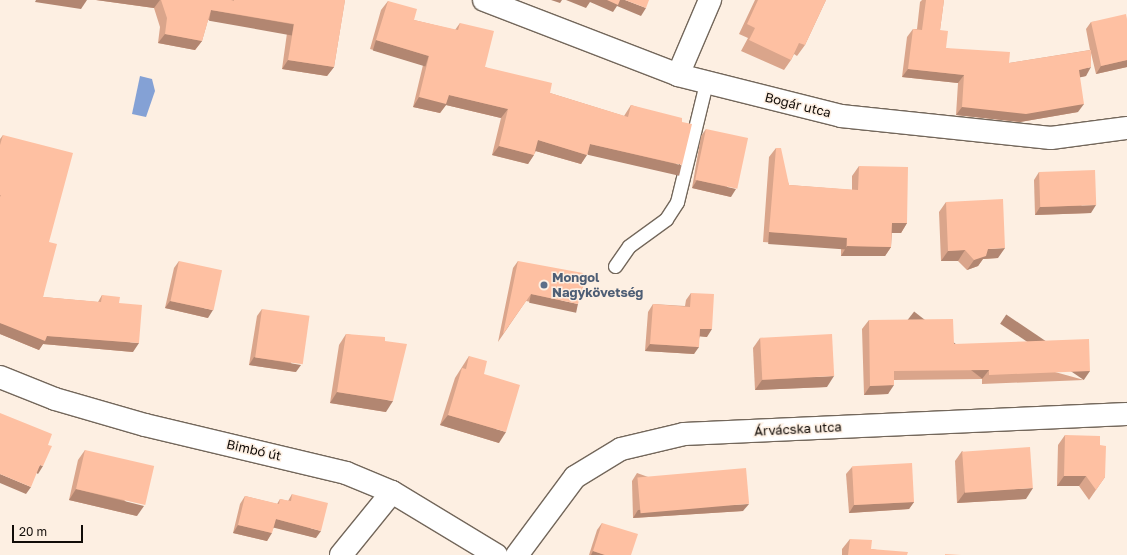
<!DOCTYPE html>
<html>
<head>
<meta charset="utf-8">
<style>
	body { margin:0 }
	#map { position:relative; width:1127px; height:555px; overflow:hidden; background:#fdefe2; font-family:"Golos Text",sans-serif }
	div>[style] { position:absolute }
	.water>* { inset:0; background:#84a1d5 }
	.roads { filter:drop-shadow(1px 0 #73675b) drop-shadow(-1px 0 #73675b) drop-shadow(0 1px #73675b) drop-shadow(0 -1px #73675b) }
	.service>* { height:13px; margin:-6.5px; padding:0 6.5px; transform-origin:6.5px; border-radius:6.5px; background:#fff }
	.minor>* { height:22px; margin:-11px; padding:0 11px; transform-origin:11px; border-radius:11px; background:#fff }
	.wall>* { inset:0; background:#daa58b }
	.shaded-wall>* { inset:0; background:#b28671; transform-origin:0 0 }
	.building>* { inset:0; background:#fec0a2; transform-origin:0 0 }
	.dots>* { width:11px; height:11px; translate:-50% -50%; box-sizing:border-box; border:2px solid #fdefe2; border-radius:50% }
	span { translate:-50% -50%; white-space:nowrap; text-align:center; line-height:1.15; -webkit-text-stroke:3px #fdefe2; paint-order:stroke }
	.street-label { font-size:13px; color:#110c08 }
	.service-label { font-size:13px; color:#4e5e75; font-weight:700 }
	.left { translate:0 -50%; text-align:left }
	.scale { position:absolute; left:12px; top:525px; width:71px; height:18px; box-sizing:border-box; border:2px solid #110c08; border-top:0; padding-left:5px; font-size:12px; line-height:14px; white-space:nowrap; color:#110c08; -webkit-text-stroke:3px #fdefe2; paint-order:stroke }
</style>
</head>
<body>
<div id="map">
	<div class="water">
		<div style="clip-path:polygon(140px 76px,152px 79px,155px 91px,146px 117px,132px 114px)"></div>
	</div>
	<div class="roads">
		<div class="service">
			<div style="left:615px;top:266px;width:24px;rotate:-55deg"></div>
			<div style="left:629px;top:246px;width:46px;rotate:-36.1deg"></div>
			<div style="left:666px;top:219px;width:20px;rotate:-57deg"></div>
			<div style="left:677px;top:202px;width:122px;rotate:-76.3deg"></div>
		</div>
		<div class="minor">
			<div style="left:484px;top:0;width:208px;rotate:21.1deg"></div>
			<div style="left:678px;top:75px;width:168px;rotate:14.1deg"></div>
			<div style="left:841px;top:116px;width:211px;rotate:6deg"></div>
			<div style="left:1051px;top:138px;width:77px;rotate:-7.5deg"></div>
			<div style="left:678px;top:75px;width:82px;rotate:-66.9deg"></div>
			<div style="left:0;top:377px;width:59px;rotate:21.8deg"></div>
			<div style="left:55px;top:399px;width:94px;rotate:16.1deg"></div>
			<div style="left:145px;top:425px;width:207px;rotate:13.4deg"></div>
			<div style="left:346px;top:473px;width:50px;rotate:22.4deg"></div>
			<div style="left:392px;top:492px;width:122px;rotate:31.2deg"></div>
			<div style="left:341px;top:555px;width:81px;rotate:-51deg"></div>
			<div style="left:517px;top:555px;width:97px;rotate:-53.4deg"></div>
			<div style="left:575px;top:477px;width:54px;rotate:-31.3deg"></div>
			<div style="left:621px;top:449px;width:65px;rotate:-13.4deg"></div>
			<div style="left:684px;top:434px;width:443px;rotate:-2.6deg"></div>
		</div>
	</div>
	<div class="wall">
		<div style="clip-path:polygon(96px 0,345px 0,334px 67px,327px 76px,282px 69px,287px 33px,208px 20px,202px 41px,195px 50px,158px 43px,160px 27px,154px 8px)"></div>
		<div style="clip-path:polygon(755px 0,826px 0,805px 45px,797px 56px,794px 54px,791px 60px,784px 70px,741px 51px,748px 38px,739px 34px)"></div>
		<div style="clip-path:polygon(922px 0,944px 0,940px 30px,946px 48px,1009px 63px,1090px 50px,1086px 29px,1091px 22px,1127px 19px,1127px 67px,1096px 74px,1091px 53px,1086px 76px,1080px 77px,1078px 112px,1020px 122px,956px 115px,958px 83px,902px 77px,907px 37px,913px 29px,917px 29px,920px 2px)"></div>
		<div style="clip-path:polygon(388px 1px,414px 20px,455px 30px,460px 23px,485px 67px,550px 93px,624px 116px,631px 105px,682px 122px,675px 174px,587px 154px,581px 164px,536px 151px,528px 164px,492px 155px,501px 118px,446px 105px,440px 113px,413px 107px,423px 65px,370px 49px,381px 10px)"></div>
		<div style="clip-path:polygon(706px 129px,731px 197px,692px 188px,701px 136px)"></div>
		<div style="clip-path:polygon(3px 135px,49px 242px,43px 297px,98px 302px,102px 295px,119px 303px,133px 352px,43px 344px,39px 350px,0 334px,0 139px)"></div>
		<div style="clip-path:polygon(776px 148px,789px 185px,852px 190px,852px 176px,859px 166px,907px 223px,901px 233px,892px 233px,891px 247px,885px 256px,841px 256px,841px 248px,763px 242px,769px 157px)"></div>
		<div style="clip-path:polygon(1039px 172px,1091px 213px,1035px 215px,1034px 180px)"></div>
		<div style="clip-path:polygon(946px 202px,998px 258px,983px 259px,978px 266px,967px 270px,958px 261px,941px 261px,939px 212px)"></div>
		<div style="clip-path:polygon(179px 261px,208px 318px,165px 308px,174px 268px)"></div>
		<div style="clip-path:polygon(518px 261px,573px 311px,526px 301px,498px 342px,513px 268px)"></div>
		<div style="clip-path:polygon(691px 293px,707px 337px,700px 336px,694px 354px,645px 351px,648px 312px,653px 304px,685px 306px,686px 300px)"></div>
		<div style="clip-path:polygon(262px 309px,296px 372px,249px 365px,257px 316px)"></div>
		<div style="clip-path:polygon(869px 320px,954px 344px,1084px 380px,982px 384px,982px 379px,894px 380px,888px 394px,864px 395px,862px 329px)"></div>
		<div style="clip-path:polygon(346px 334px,385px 341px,386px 412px,330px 403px,339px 345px)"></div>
		<div style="clip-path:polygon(760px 338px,827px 387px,755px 390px,753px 348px)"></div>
		<div style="clip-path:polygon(469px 356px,484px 374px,499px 443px,440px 425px,455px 378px)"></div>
		<div style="clip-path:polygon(1065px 435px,1100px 445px,1105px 477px,1089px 500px,1079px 486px,1057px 486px,1058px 445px)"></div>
		<div style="clip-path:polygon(85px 450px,137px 516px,69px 500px,78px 460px)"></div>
		<div style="clip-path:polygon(962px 451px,1026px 499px,957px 503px,955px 461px)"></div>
		<div style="clip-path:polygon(852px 467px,914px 502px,909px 509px,849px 513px,846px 474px)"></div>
		<div style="clip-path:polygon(637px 473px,743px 511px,633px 518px,632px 481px)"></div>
		<div style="clip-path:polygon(292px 494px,316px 538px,274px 527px,267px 541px,233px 533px,240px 504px,245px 496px,277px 504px,280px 499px,288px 501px)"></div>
		<div style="clip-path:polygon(602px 523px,631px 555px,589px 555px,597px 530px)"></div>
		<div style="clip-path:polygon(850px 539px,871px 549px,907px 555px,842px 555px,842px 549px)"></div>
	</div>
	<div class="shaded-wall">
		<div style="clip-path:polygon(36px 0,87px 0,81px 9px,35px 2px)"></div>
		<div style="clip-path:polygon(96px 0,160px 0,154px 8px)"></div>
		<div style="clip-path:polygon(551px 0,562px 0,560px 3px)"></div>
		<div style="clip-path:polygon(566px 0,625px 0,646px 8px,641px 16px,617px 6px,613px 12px,590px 2px,586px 8px)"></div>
		<div style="left:211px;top:10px;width:84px;height:11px;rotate:10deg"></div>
		<div style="clip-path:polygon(165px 34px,202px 41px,195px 50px,158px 43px)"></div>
		<div style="left:376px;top:40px;width:55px;height:11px;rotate:17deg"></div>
		<div style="clip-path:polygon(288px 60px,334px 67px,327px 76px,282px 69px)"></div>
		<div style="clip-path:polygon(1127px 60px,1127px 67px,1096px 74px,1101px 66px)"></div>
		<div style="clip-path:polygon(1091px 67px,1086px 76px,1073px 79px,1079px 70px)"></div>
		<div style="clip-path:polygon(908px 69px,964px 75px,958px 83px,902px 77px)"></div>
		<div style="clip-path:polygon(449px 95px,508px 109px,501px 118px,446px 105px,440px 113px,413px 107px,419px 97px)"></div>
		<div style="clip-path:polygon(1084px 104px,1078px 112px,1020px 122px,956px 115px,962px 107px)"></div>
		<div style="clip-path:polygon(538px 140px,587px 155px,581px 164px,532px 150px)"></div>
		<div style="left:590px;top:144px;width:94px;height:11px;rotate:13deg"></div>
		<div style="clip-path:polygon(499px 146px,534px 155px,528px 164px,492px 155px)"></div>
		<div style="clip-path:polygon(697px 180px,736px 189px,731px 197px,692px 188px)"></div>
		<div style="clip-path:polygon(1096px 205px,1091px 213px,1035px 215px,1040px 207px)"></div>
		<div style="clip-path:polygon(892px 223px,907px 223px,901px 233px,885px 233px)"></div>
		<div style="left:769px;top:232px;width:78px;height:12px;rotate:4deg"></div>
		<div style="clip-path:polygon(847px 246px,891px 247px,885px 256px,841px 256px)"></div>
		<div style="clip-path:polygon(1005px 248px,998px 258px,983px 259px,978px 266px,967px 270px,974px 260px,988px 249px)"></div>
		<div style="clip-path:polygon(965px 250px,958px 261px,941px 261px,948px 251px)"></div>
		<div style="left:531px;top:294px;width:48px;height:9px;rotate:12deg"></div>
		<div style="clip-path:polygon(170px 301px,213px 310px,208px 318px,165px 308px)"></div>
		<div style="clip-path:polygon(0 323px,47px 336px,139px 343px,133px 352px,43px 344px,39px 350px,0 334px)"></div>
		<div style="clip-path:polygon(700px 329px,712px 329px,707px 337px,695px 336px)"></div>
		<div style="clip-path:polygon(650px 344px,699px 347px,694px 354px,645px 351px)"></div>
		<div style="clip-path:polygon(254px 357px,301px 365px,296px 372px,249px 365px)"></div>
		<div style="left:989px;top:370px;width:11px;height:95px;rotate:128deg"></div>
		<div style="left:1090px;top:371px;width:11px;height:101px;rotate:124deg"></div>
		<div style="clip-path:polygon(834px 376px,827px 387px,755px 390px,762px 380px)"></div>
		<div style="clip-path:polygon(894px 385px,888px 394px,864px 395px,870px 386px)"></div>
		<div style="clip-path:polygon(337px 392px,393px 401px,386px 412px,330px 403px)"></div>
		<div style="clip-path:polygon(448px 415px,506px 432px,499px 443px,440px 425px)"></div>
		<div style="clip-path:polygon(40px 465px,43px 466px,38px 474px,35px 472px)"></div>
		<div style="clip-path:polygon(0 474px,31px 487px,26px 494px,0 483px)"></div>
		<div style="clip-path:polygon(1064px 476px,1086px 476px,1079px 486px,1057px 486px)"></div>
		<div style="clip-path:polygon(1033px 488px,1026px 499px,957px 503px,965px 492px)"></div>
		<div style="clip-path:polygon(76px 489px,144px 506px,137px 516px,69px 500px)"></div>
		<div style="clip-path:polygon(914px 502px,909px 509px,849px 513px,854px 505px)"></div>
		<div style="clip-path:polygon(749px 504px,743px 511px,633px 518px,638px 510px)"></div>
		<div style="clip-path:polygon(276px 519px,321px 531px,316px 538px,271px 527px)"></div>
		<div style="clip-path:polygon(238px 525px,272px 533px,267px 541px,233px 533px)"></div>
		<div style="clip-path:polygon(593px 551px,605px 555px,591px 555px)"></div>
	</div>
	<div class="building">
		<div style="clip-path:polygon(161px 0,231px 0,234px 1px,234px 0,345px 0,334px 67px,288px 60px,294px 24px,211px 10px,202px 41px,165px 34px,167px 18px)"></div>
		<div style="clip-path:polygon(607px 0,620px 0,618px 5px)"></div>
		<div style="clip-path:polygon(625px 0,649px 0,646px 8px)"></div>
		<div style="clip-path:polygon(758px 0,826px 0,805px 45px,799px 43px,791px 60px,749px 40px,755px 28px,747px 24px)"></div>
		<div style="clip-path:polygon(926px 0,944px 0,940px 30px,948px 31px,946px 48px,1010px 52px,1009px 63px,1091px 50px,1091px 67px,1079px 70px,1084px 104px,1026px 114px,962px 107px,964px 75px,908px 69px,913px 29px,922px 30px)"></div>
		<div style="clip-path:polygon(388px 1px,417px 9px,414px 20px,458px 30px,460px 23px,494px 31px,485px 67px,552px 83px,550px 93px,628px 117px,631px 105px,682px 118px,682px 122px,692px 124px,682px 165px,590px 144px,587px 155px,538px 140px,534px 155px,499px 146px,508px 109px,449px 95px,446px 104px,419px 97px,429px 56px,376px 40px)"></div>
		<div style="clip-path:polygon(1126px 14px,1127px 19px,1127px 60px,1101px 66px,1091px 22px)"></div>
		<div style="left:706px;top:129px;width:43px;height:52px;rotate:12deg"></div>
		<div style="clip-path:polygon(3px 135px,73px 153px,49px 242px,57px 244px,43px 297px,101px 302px,102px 295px,120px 297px,119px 303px,142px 305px,139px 343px,47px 336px,45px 341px,0 323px,0 197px,1px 195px,0 195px,0 145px)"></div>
		<div style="clip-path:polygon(776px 148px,781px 148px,789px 185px,858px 190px,859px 166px,908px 167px,907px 223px,892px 223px,891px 247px,847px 246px,847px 238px,769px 232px)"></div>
		<div style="left:1095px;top:170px;width:35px;height:56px;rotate:88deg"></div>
		<div style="clip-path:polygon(1003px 199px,1005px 248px,988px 249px,986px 256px,974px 260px,965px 250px,948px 251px,946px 202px)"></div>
		<div style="left:179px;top:261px;width:44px;height:41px;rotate:12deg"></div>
		<div style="clip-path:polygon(518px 261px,583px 273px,585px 281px,578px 304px,531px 294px,503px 334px)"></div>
		<div style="clip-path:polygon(691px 293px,714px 294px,712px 329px,700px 329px,699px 347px,650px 344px,653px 304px,690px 307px)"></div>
		<div style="left:262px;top:309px;width:48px;height:49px;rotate:8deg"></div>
		<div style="clip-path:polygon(953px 319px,954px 344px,1089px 339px,1090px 371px,989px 375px,989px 370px,894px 371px,894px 385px,870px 386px,869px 320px)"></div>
		<div style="clip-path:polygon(346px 334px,385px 337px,385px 341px,407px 344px,393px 401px,337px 392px)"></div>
		<div style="left:832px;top:334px;width:42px;height:72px;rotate:87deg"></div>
		<div style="clip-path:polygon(469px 356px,487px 361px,484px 374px,520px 385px,506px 432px,448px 415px,462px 368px,466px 369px)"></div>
		<div style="clip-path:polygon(0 413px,52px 434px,48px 445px,52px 446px,43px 466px,40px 465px,31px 487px,0 474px)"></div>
		<div style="clip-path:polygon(1065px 435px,1100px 436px,1100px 445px,1106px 446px,1105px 477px,1096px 490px,1086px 476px,1064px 476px)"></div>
		<div style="left:1030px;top:447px;width:41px;height:68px;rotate:86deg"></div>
		<div style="left:85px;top:450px;width:71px;height:40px;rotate:13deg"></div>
		<div style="left:912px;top:463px;width:39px;height:60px;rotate:87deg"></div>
		<div style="left:746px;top:468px;width:36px;height:109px;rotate:85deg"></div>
		<div style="clip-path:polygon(292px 494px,328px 503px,321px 531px,276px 519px,272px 533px,238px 525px,245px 496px,279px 504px,280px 499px,291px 501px)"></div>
		<div style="clip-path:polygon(602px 523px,638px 534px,631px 555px,605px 555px,593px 551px)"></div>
		<div style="clip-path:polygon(850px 539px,872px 540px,871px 549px,908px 552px,907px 555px,848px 555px)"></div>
		<div style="clip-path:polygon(945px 554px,961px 555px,945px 555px)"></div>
	</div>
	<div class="dots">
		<div style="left:544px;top:285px;background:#5c6f8a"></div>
	</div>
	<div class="street-label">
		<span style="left:798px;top:105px;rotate:14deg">Bogár utca</span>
		<span style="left:798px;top:429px;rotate:-3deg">Árvácska utca</span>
		<span style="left:254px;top:450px;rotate:13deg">Bimbó út</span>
	</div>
	<div class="service-label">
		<span class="left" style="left:552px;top:285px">Mongol<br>Nagykövetség</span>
	</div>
	<div class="scale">20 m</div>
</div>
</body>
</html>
